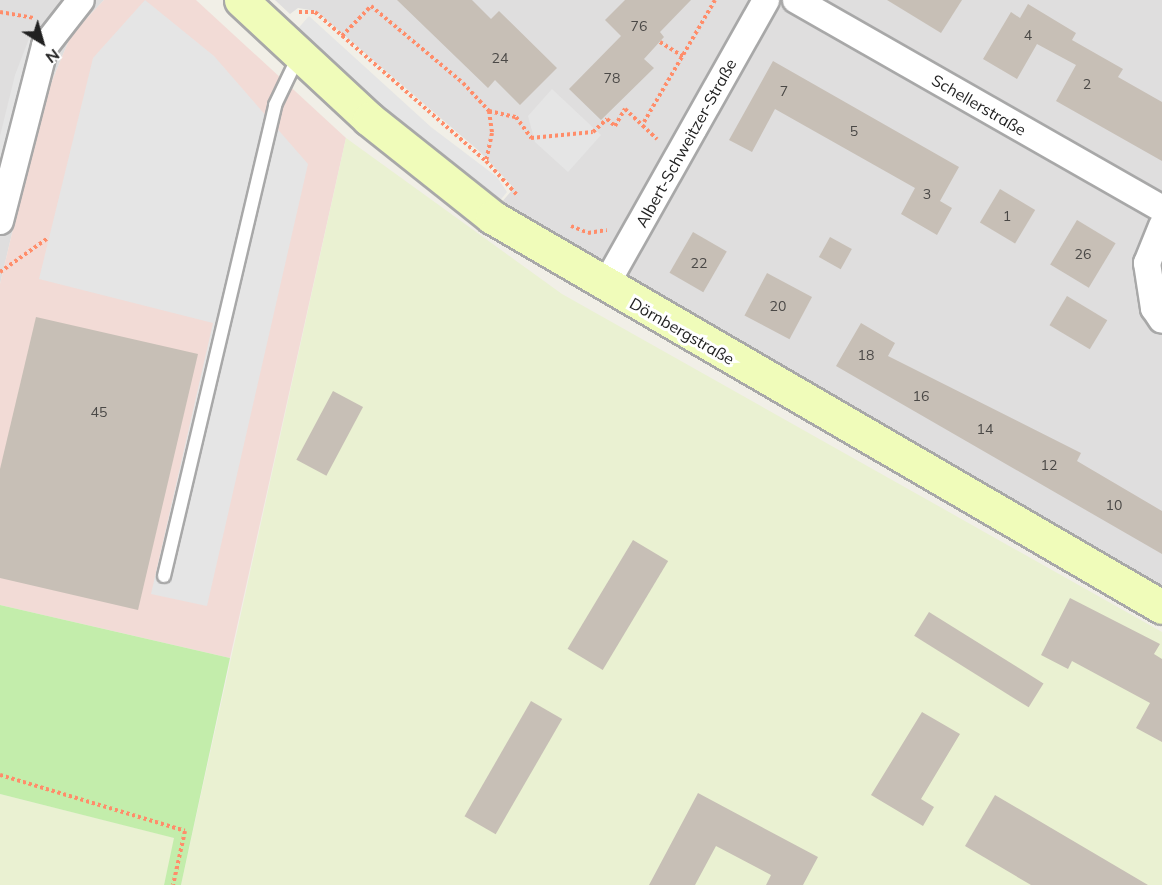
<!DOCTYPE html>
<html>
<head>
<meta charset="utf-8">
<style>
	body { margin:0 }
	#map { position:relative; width:1162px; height:885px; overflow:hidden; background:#f1efe7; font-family:Mulish,sans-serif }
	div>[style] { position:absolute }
	.residential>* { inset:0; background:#dfdede }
	.commercial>* { inset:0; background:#f2dbd6 }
	.farmland>* { inset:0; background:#eaf1d2 }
	.grass>* { inset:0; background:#c3edab }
	.parking>* { inset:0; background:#e5e5e5 }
	.building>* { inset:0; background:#c7bfb6; transform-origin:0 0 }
	.path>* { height:4px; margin-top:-2px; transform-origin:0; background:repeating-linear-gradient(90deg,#ff8d6a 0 3px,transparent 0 6px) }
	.roads { filter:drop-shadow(2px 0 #a8a8a8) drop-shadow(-2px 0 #a8a8a8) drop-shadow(0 2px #a8a8a8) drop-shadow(0 -2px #a8a8a8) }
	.service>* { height:12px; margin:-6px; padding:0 6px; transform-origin:6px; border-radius:6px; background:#fff }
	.minor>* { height:26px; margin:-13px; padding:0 13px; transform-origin:13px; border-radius:13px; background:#fff }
	.secondary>* { height:33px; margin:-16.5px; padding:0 16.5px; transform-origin:16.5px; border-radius:16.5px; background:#f0fcba }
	span { translate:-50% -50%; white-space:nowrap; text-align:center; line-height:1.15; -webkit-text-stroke:6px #fff; paint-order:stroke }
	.number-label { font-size:14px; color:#4a4846 }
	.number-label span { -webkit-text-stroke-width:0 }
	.street-label { font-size:16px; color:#212121 }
	.north { position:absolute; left:12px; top:12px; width:60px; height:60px; -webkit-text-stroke:4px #fff; paint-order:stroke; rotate:143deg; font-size:16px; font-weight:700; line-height:24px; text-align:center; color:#212121 }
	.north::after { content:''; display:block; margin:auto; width:21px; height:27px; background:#212121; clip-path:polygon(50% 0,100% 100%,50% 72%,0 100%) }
</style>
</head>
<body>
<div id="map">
	<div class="residential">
		<div style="clip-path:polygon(0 0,104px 0,71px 35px,43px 103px,0 284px)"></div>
		<div style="clip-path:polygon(275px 0,1162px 0,1162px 585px,500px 204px,514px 188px,479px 151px,316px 11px,298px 8px,290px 14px)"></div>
	</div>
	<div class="commercial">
		<div style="clip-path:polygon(104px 0,196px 0,346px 138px,230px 658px,0 605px,0 284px,43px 103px,71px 35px)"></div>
	</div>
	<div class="farmland">
		<div style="clip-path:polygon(346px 138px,562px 294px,1162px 632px,1162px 885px,181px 885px)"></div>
		<div style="clip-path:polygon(0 794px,175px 838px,164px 885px,0 885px)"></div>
	</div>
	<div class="grass">
		<div style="clip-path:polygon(0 605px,230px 658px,181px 885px,164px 885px,174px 838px,0 794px)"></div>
	</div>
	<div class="parking">
		<div style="clip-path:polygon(145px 0,214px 56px,308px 164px,207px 606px,151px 594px,213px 323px,39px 279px,93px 58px)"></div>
		<div style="clip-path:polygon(309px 16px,431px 127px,497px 177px,507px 192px,498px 203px,440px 165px,295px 32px)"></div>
		<div style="clip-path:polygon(44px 26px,23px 81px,0 178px,0 136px,15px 75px,30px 36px)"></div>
		<div style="clip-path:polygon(552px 89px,601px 135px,568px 172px,535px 142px,528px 116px)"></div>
	</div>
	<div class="building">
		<div style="clip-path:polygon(397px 0,472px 0,491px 19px,499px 11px,557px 68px,520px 105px,495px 80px,488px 88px)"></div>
		<div style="clip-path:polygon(625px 0,691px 0,660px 32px,664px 37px,644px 59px,654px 68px,601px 120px,569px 89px,621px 36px,605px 20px)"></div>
		<div style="clip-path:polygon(887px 0,962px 0,941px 33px)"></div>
		<div style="clip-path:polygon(1028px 4px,1076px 33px,1072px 40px,1123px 69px,1118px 77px,1162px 102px,1162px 161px,1056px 101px,1076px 65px,1037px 44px,1017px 79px,983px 59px,1011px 12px,1020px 18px)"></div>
		<div style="clip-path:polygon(773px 61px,959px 167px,940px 201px,952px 208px,937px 235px,901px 214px,915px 188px,775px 109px,752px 152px,729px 140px)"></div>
		<div style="left:1000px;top:189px;width:41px;height:39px;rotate:31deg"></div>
		<div style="left:1077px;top:220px;width:45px;height:52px;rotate:31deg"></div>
		<div style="left:693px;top:232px;width:39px;height:47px;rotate:30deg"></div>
		<div style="left:830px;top:237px;width:25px;height:23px;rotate:29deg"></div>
		<div style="left:767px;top:273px;width:51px;height:48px;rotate:28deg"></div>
		<div style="left:1067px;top:296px;width:47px;height:34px;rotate:31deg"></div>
		<div style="clip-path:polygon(36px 317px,198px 354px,138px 610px,0 578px,0 469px)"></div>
		<div style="clip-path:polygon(861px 323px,895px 343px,888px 356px,1081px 453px,1077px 461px,1162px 511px,1162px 554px,836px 366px)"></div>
		<div style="left:333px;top:391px;width:34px;height:78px;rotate:28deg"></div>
		<div style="left:633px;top:540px;width:41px;height:127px;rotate:31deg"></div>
		<div style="clip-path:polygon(1070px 598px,1160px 644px,1154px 654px,1162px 659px,1162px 742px,1136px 728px,1150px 703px,1072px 661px,1068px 669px,1041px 655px)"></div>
		<div style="left:929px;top:612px;width:135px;height:28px;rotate:32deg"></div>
		<div style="left:531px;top:701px;width:36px;height:133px;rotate:30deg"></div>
		<div style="clip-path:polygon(922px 712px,960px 734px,921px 799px,934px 807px,923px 826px,871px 795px)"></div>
		<div style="clip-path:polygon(698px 793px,818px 857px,803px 885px,766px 885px,771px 875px,716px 846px,695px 885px,649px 885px)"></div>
		<div style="clip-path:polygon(995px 795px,1148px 885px,1031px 885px,965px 846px)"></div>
	</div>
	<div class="path">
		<div style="left:0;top:12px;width:34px;rotate:10deg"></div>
		<div style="left:299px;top:12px;width:16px"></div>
		<div style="left:315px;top:12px;width:227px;rotate:41.1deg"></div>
		<div style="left:486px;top:161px;width:47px;rotate:47.6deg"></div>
		<div style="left:342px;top:36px;width:42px;rotate:-46deg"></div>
		<div style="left:371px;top:6px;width:120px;rotate:39.9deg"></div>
		<div style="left:463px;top:83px;width:38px;rotate:47deg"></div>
		<div style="left:489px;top:111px;width:22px;rotate:82deg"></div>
		<div style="left:492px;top:133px;width:29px;rotate:102deg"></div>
		<div style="left:660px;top:42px;width:28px;rotate:32deg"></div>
		<div style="left:489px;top:111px;width:28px;rotate:13deg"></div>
		<div style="left:516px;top:117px;width:26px;rotate:54deg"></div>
		<div style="left:531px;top:138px;width:62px;rotate:-5.5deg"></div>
		<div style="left:593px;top:132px;width:19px;rotate:-43deg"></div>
		<div style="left:607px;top:119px;width:11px;rotate:41deg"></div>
		<div style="left:615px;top:126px;width:20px;rotate:-60deg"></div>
		<div style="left:625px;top:109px;width:44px;rotate:43.2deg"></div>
		<div style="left:644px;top:122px;width:141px;rotate:-59.8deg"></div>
		<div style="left:571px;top:226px;width:18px;rotate:22deg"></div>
		<div style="left:588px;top:233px;width:19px;rotate:-9deg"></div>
		<div style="left:0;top:272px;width:59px;rotate:-35.3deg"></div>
		<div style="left:0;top:775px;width:193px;rotate:16.8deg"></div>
		<div style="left:185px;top:831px;width:55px;rotate:102.5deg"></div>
	</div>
	<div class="roads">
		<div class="service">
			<div style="left:164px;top:576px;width:484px;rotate:-76.7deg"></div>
			<div style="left:275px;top:105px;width:55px;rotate:-64.4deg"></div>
		</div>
		<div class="minor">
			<div style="left:796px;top:0;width:421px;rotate:29.7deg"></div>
			<div style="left:0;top:221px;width:181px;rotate:-75.6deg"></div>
			<div style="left:45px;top:46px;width:58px;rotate:-52deg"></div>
			<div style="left:1162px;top:226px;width:40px;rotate:112deg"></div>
			<div style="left:1147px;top:263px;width:46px;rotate:81.2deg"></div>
			<div style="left:1154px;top:308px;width:14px;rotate:56deg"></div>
			<div style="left:605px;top:286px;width:328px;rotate:-60.6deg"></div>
		</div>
		<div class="secondary">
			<div style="left:241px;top:0;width:175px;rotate:42.9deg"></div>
			<div style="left:369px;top:119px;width:157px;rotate:38.5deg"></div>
			<div style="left:492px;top:217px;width:775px;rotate:30.2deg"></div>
		</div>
	</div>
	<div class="number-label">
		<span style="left:639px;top:26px">76</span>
		<span style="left:1028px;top:35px">4</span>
		<span style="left:500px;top:58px">24</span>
		<span style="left:612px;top:78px">78</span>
		<span style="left:1087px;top:84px">2</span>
		<span style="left:784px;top:91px">7</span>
		<span style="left:854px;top:131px">5</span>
		<span style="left:927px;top:194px">3</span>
		<span style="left:1007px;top:216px">1</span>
		<span style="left:1083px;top:254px">26</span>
		<span style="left:699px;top:263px">22</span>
		<span style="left:778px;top:306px">20</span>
		<span style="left:866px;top:355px">18</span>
		<span style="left:921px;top:396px">16</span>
		<span style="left:99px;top:412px">45</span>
		<span style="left:985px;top:429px">14</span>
		<span style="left:1049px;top:465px">12</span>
		<span style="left:1114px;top:505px">10</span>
	</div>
	<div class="street-label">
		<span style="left:979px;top:105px;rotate:30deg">Schellerstraße</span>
		<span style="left:686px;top:143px;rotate:-61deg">Albert-Schweitzer-Straße</span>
		<span style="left:682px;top:331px;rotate:30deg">Dörnbergstraße</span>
	</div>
	<div class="north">N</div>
</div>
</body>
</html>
